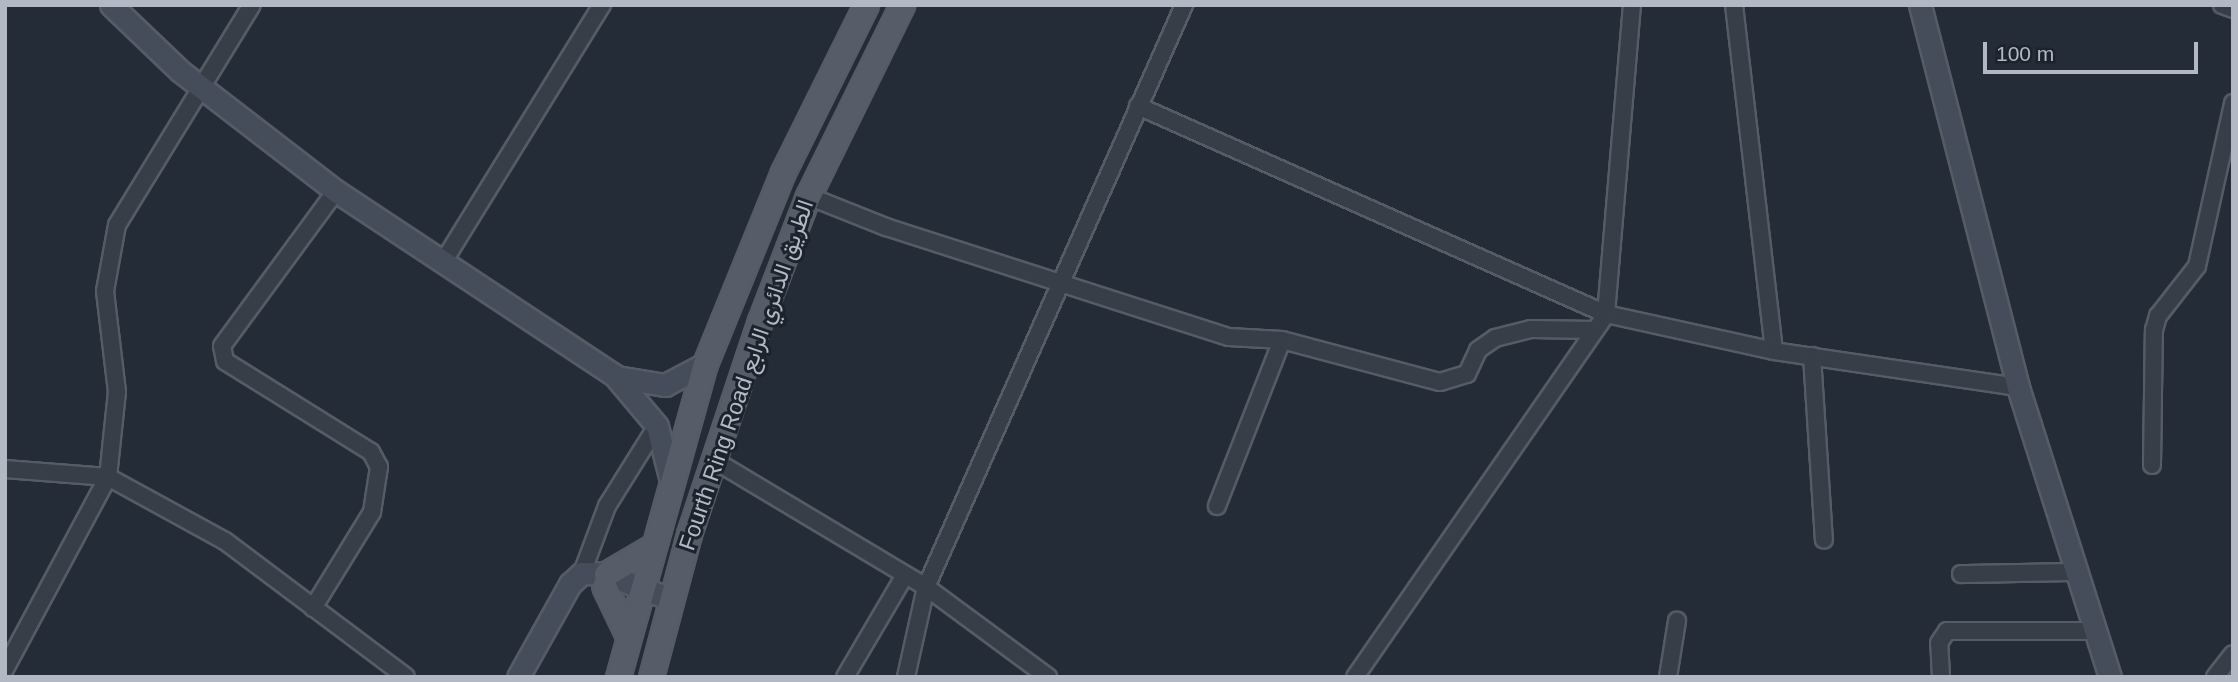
<!DOCTYPE html>
<html>
<head>
<meta charset="utf-8">
<style>
	body { margin:0 }
	#map { position:relative; width:2238px; height:682px; overflow:hidden; background:#242c37; font-family:Helvetica,Vazirmatn,sans-serif }
	div>[style] { position:absolute }
	.roads { filter:drop-shadow(2px 0 #565c66) drop-shadow(-2px 0 #565c66) drop-shadow(0 2px #565c66) drop-shadow(0 -2px #565c66) }
	.street>* { height:16px; margin:-8px; padding:0 8px; transform-origin:8px; border-radius:8px; background:#383e48 }
	.secondary>* { height:21px; margin:-10.5px; padding:0 10.5px; transform-origin:10.5px; border-radius:10.5px; background:#464d5a }
	.primary>* { height:23px; margin:-11.5px; padding:0 11.5px; transform-origin:11.5px; border-radius:11.5px; background:#565d68 }
	span { translate:-50% -50%; white-space:nowrap; text-align:center; line-height:1.15; -webkit-text-stroke:6px #1d232d; paint-order:stroke }
	.street-label { font-size:23px; color:#b3b9c4 }
	.frame { position:absolute; inset:0; border:7px solid #b3b9c4; pointer-events:none }
	.scale { position:absolute; left:1983px; top:42px; width:215px; height:32px; box-sizing:border-box; border:4px solid #b3b9c4; border-top:0; padding-left:9px; font-size:21px; line-height:24px; white-space:nowrap; color:#b3b9c4; -webkit-text-stroke:5px #1d232d; paint-order:stroke }
</style>
</head>
<body>
<div id="map">
	<div class="roads">
		<div class="street">
			<div style="left:1734px;top:5px;width:348px;rotate:83.4deg"></div>
			<div style="left:2222px;top:5px;width:12px;rotate:20deg"></div>
			<div style="left:1138px;top:106px;width:512px;rotate:23.96deg"></div>
			<div style="left:1606px;top:314px;width:172px;rotate:12.4deg"></div>
			<div style="left:1774px;top:351px;width:247px;rotate:8.4deg"></div>
			<div style="left:808px;top:196px;width:84px;rotate:21.7deg"></div>
			<div style="left:886px;top:227px;width:360px;rotate:17.8deg"></div>
			<div style="left:1229px;top:337px;width:53px;rotate:3.2deg"></div>
			<div style="left:1282px;top:340px;width:163px;rotate:14.9deg"></div>
			<div style="left:1440px;top:382px;width:28px;rotate:-17deg"></div>
			<div style="left:1467px;top:374px;width:26px;rotate:-65deg"></div>
			<div style="left:1478px;top:350px;width:21px;rotate:-35deg"></div>
			<div style="left:1495px;top:338px;width:37px;rotate:-14deg"></div>
			<div style="left:1531px;top:329px;width:64px;rotate:0.9deg"></div>
			<div style="left:445px;top:259px;width:299px;rotate:-58.3deg"></div>
			<div style="left:1812px;top:356px;width:184px;rotate:86.3deg"></div>
			<div style="left:712px;top:459px;width:249px;rotate:30.9deg"></div>
			<div style="left:926px;top:587px;width:152px;rotate:36.4deg"></div>
			<div style="left:2152px;top:465px;width:135px;rotate:-89.2deg"></div>
			<div style="left:2154px;top:330px;width:15px;rotate:-74deg"></div>
			<div style="left:2158px;top:316px;width:63px;rotate:-52deg"></div>
			<div style="left:2197px;top:266px;width:167px;rotate:-77.5deg"></div>
			<div style="left:5px;top:469px;width:103px;rotate:4.4deg"></div>
			<div style="left:108px;top:477px;width:133px;rotate:28.7deg"></div>
			<div style="left:225px;top:541px;width:226px;rotate:36.9deg"></div>
			<div style="left:1217px;top:506px;width:178px;rotate:-68.6deg"></div>
			<div style="left:582px;top:573px;width:72px;rotate:-69.5deg"></div>
			<div style="left:607px;top:506px;width:94px;rotate:-58deg"></div>
			<div style="left:1961px;top:574px;width:116px;rotate:-1deg"></div>
			<div style="left:313px;top:608px;width:113px;rotate:-58.4deg"></div>
			<div style="left:372px;top:512px;width:46px;rotate:-81.2deg"></div>
			<div style="left:379px;top:467px;width:17px;rotate:-118deg"></div>
			<div style="left:371px;top:452px;width:172px;rotate:-148.1deg"></div>
			<div style="left:225px;top:361px;width:15px;rotate:-101deg"></div>
			<div style="left:222px;top:346px;width:192px;rotate:-53.7deg"></div>
			<div style="left:5px;top:669px;width:218px;rotate:-61.8deg"></div>
			<div style="left:108px;top:477px;width:85px;rotate:-84deg"></div>
			<div style="left:117px;top:392px;width:102px;rotate:-96.8deg"></div>
			<div style="left:105px;top:291px;width:67px;rotate:-79.7deg"></div>
			<div style="left:117px;top:225px;width:258px;rotate:-58.5deg"></div>
			<div style="left:845px;top:677px;width:118px;rotate:-59.5deg"></div>
			<div style="left:906px;top:677px;width:92px;rotate:-77.5deg"></div>
			<div style="left:926px;top:587px;width:637px;rotate:-66.09deg"></div>
			<div style="left:1355px;top:677px;width:441px;rotate:-55.3deg"></div>
			<div style="left:1606px;top:314px;width:310px;rotate:-85.2deg"></div>
			<div style="left:1668px;top:677px;width:57px;rotate:-80.9deg"></div>
			<div style="left:1941px;top:677px;width:34px;rotate:-93deg"></div>
			<div style="left:1939px;top:643px;width:14px;rotate:-56deg"></div>
			<div style="left:1947px;top:631px;width:149px"></div>
			<div style="left:2215px;top:677px;width:29px;rotate:-52deg"></div>
		</div>
		<div class="secondary">
			<div style="left:111px;top:5px;width:95px;rotate:43.7deg"></div>
			<div style="left:180px;top:71px;width:197px;rotate:37.6deg"></div>
			<div style="left:336px;top:191px;width:335px;rotate:33.5deg"></div>
			<div style="left:615px;top:376px;width:65px;rotate:50deg"></div>
			<div style="left:657px;top:426px;width:53px;rotate:75.7deg"></div>
			<div style="left:1920px;top:5px;width:394px;rotate:75.6deg"></div>
			<div style="left:2018px;top:387px;width:304px;rotate:72.4deg"></div>
			<div style="left:617px;top:377px;width:49px;rotate:9.5deg"></div>
			<div style="left:665px;top:385px;width:45px;rotate:-27.7deg"></div>
			<div style="left:518px;top:677px;width:107px;rotate:-60.8deg"></div>
			<div style="left:570px;top:584px;width:16px;rotate:-43deg"></div>
			<div style="left:582px;top:573px;width:24px;rotate:2deg"></div>
			<div style="left:606px;top:574px;width:69px;rotate:21.3deg"></div>
		</div>
		<div class="primary">
			<div style="left:606px;top:574px;width:51px;rotate:-30.6deg"></div>
			<div style="left:604px;top:586px;width:55px;rotate:64.4deg"></div>
			<div style="left:618px;top:677px;width:325px;rotate:-74.5deg"></div>
			<div style="left:705px;top:364px;width:207px;rotate:-67.9deg"></div>
			<div style="left:783px;top:172px;width:186px;rotate:-63.6deg"></div>
			<div style="left:651px;top:677px;width:148px;rotate:-75.1deg"></div>
			<div style="left:689px;top:534px;width:225px;rotate:-71.6deg"></div>
			<div style="left:760px;top:321px;width:134px;rotate:-69deg"></div>
			<div style="left:808px;top:196px;width:213px;rotate:-63.8deg"></div>
		</div>
	</div>
	<div class="street-label">
		<span style="left:746px;top:375px;rotate:-71deg">Fourth Ring Road الطريق الدائري الرابع</span>
	</div>
	<div class="frame"></div>
	<div class="scale">100 m</div>
</div>
</body>
</html>
